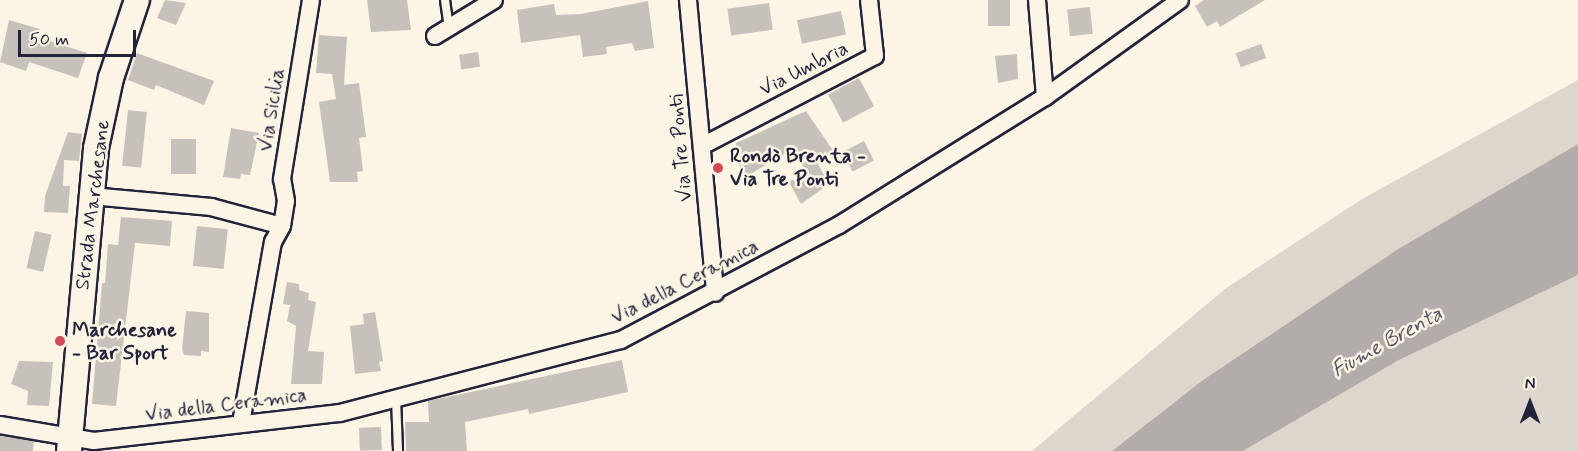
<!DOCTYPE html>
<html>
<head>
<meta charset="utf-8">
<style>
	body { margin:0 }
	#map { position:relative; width:1578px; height:451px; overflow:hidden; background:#fcf5e5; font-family:Mynerve,sans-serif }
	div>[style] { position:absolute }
	.green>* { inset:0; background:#dcd6cc }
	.water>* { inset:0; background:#b2adab }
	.building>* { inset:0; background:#c6c1bb; transform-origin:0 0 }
	.roads { filter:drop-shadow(2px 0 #22223b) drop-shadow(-2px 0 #22223b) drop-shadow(0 2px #22223b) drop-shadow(0 -2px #22223b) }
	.service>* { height:8px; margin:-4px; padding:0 4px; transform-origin:4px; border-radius:4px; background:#fcf5e5 }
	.minor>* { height:16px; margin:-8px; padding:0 8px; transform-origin:8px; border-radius:8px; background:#fcf5e5 }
	.secondary>* { height:24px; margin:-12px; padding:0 12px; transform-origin:12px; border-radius:12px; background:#fcf5e5 }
	.dots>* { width:16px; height:16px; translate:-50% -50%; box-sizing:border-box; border:3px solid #fcf5e5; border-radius:50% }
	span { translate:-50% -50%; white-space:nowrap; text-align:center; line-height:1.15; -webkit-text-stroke:5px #fcf5e5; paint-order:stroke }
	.street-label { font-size:20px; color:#22223b }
	.poi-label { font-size:20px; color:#22223b; font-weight:700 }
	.left { translate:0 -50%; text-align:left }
	.water-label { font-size:21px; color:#545362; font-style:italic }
	.north { position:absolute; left:1500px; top:373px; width:60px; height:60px; -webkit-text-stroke:4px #fcf5e5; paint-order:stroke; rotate:0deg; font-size:16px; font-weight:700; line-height:24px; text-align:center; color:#22223b }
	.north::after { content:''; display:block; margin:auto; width:21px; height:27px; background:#22223b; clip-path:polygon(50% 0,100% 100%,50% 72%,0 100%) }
	.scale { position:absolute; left:18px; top:30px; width:118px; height:27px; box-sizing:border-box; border:3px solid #22223b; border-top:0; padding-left:8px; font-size:18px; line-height:21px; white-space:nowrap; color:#22223b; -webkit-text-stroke:4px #fcf5e5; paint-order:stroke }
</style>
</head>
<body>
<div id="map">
	<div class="green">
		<div style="clip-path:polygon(1578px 80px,1578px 144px,1398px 249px,1203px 380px,1112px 451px,1032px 451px,1225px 289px,1362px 199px)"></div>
		<div style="clip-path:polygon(1578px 275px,1578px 451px,1243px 451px,1399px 360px)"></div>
	</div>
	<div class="water">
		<div style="clip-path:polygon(1578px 144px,1578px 275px,1399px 360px,1243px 451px,1112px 451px,1203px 380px,1398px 249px)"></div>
	</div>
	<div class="building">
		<div style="clip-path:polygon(165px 0,186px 3px,176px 25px,157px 18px)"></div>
		<div style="clip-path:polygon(367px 0,407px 0,411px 30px,371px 32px)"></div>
		<div style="left:988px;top:0;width:22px;height:26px"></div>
		<div style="clip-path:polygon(1204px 0,1265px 0,1220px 27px,1217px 21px,1207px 27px,1195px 6px)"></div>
		<div style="clip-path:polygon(648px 1px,654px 48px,635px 51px,632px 43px,606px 47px,607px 54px,583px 57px,580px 35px,521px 43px,517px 10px,554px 4px,556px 15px,581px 14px)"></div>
		<div style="left:769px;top:3px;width:27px;height:42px;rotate:82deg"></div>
		<div style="left:1090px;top:7px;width:27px;height:23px;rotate:84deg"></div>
		<div style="left:841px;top:11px;width:24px;height:45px;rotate:78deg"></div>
		<div style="clip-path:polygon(9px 20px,40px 29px,37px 37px,87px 53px,78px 78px,29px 62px,26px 71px,0 62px)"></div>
		<div style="clip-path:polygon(319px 35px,347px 37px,344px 85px,359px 83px,366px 137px,359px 138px,363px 171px,357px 172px,358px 182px,330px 182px,319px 102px,336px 99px,332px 74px,316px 73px)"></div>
		<div style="left:1261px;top:44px;width:15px;height:27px;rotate:70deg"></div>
		<div style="left:478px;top:52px;width:15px;height:19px;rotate:82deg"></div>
		<div style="clip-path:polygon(137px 53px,214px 81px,204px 105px,156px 85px,154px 90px,128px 80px)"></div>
		<div style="clip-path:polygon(1017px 54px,1018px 79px,998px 83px,995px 56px)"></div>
		<div style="left:859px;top:78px;width:32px;height:35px;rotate:62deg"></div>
		<div style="left:128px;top:110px;width:19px;height:56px;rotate:6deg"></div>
		<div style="clip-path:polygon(806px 111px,834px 152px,818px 164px,829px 184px,801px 204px,789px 182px,806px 172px,793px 149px,742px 179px,736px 143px)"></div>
		<div style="clip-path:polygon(231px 128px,259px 133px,250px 175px,241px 174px,240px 179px,223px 177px)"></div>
		<div style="clip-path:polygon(68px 132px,82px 134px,79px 161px,64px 160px,63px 186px,70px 186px,68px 213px,44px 212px,45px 196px)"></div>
		<div style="left:171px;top:139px;width:25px;height:35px"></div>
		<div style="left:864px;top:141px;width:22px;height:24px;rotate:63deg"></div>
		<div style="clip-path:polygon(121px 217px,172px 221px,170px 246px,135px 243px,116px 406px,92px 404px,102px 283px,105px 283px,108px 244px,118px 245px)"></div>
		<div style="left:197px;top:226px;width:31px;height:40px;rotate:6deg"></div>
		<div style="left:35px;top:231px;width:17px;height:38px;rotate:13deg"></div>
		<div style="clip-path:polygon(287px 282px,299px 284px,299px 290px,309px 293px,308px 300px,316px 302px,308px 351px,324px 352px,322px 384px,291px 384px,296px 326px,287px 321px,290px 305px,283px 304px)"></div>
		<div style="clip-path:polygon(186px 311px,209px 313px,209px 352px,201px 351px,201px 356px,184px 355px,182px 349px)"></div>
		<div style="clip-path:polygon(375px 312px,383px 361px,379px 362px,381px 371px,355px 374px,350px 326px,364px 324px,363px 314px)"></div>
		<div style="clip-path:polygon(622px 360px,628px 392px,529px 414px,528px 409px,465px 422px,467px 451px,406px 451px,405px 422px,429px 422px,428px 401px)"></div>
		<div style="clip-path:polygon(19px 361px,53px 362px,49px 406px,27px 405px,28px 391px,11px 384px)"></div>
		<div style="left:381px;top:427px;width:23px;height:22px;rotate:88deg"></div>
		<div style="clip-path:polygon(0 436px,34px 441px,33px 451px,0 451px)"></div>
	</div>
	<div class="roads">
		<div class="service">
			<div style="left:445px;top:0;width:27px;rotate:82deg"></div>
			<div style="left:396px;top:398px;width:53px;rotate:87.8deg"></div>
		</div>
		<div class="minor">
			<div style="left:688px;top:0;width:294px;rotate:84.7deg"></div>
			<div style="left:1037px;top:0;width:97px;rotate:85.3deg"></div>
			<div style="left:435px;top:36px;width:69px;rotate:-31.4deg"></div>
			<div style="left:702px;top:146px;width:195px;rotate:-27.5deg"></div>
			<div style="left:875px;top:56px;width:56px;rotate:-96.1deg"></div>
			<div style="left:91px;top:196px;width:121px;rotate:5.2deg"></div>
			<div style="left:211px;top:207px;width:73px;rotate:15deg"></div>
			<div style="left:241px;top:423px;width:184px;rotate:-80deg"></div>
			<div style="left:273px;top:242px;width:18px;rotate:-61deg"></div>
			<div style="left:282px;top:226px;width:25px;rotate:-81deg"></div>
			<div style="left:286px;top:201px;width:22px;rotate:-100deg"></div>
			<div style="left:282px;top:179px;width:181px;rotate:-80.8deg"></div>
			<div style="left:0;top:425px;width:95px;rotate:9.7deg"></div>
			<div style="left:94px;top:441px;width:248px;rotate:-6.5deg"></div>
			<div style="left:340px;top:413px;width:290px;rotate:-14.6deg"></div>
			<div style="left:621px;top:340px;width:246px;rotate:-27.8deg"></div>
			<div style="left:839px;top:225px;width:243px;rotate:-31.9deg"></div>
			<div style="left:1045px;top:97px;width:166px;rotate:-35.7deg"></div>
		</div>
		<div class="secondary">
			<div style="left:69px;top:451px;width:304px;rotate:-84.9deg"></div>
			<div style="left:96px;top:148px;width:72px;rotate:-77.9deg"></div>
			<div style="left:111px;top:78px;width:82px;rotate:-71.6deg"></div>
		</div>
	</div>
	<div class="dots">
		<div style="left:718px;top:168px;background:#d1495b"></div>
		<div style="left:60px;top:341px;background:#d1495b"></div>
	</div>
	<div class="street-label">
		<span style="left:804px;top:69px;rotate:-27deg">Via Umbria</span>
		<span style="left:272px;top:110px;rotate:-81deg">Via Sicilia</span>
		<span style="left:681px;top:148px;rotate:-95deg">Via Tre Ponti</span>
		<span style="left:93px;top:205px;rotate:-83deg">Strada Marchesane</span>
		<span style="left:685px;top:282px;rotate:-27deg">Via della Ceramica</span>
		<span style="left:226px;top:405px;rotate:-7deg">Via della Ceramica</span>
	</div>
	<div class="poi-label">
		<span class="left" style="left:730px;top:168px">Rondò Brenta -<br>Via Tre Ponti</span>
		<span class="left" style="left:72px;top:342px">Marchesane<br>- Bar Sport</span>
	</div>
	<div class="water-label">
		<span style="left:1387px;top:342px;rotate:-29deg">Fiume Brenta</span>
	</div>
	<div class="north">N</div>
	<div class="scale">50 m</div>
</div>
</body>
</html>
